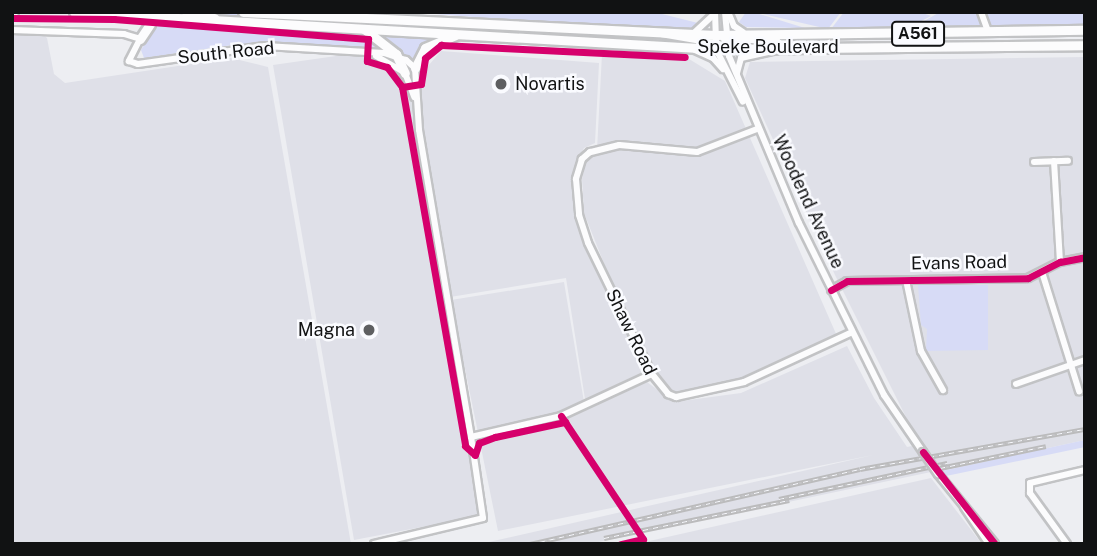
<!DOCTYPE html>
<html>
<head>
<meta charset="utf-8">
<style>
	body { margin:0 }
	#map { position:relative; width:1097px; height:556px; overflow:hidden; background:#edeef2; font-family:"Public Sans",sans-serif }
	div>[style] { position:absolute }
	.built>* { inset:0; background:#dfe0e8 }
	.green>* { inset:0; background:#d7dbf6 }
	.roads { filter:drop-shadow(2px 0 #c2c3c5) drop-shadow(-2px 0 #c2c3c5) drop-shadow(0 2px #c2c3c5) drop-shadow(0 -2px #c2c3c5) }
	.minor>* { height:6px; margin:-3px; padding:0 3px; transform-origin:3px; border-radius:3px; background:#fcfcfd }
	.highway>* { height:9px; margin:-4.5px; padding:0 4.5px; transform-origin:4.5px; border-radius:4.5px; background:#fcfcfd }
	.rail>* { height:4.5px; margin-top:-2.25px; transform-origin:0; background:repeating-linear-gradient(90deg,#fafbff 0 5px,#bbbbbc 0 10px); box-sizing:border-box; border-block:2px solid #bbbbbc }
	.bridges { filter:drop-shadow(2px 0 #c2c3c5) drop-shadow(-2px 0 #c2c3c5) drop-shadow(0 2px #c2c3c5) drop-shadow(0 -2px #c2c3c5) }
	.minor-bridge>* { height:6px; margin:-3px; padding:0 3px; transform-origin:3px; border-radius:3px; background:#fcfcfd }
	.cycleway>* { height:7px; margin:-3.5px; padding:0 3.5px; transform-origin:3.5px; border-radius:3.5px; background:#d6006c }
	.dots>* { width:19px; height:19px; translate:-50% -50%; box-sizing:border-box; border:4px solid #fafbff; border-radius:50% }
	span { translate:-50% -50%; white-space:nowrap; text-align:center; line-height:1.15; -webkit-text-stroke:5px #fafbff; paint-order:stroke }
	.shield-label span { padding:2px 5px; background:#fafbff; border:2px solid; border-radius:5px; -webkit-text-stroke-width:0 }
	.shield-label { font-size:16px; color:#111213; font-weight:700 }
	.street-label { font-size:18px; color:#111213 }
	.poi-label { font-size:18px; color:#111213 }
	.left { translate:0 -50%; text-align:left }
	.right { translate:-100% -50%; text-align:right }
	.frame { position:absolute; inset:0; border:14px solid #111213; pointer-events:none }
</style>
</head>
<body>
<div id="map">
	<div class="built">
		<div style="clip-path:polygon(12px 34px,42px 34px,47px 38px,54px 74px,65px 83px,231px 58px,268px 67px,351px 544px,12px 544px)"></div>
		<div style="clip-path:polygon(441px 51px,599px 63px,595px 143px,584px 148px,578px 160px,575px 201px,581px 234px,646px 373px,585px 399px,566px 278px,444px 298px,480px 512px,474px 517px,354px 540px,273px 65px,350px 54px,380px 60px,400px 76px,422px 73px)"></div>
		<div style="clip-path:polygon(602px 54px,689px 59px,725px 81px,837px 336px,742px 380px,677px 400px,651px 382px,584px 213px,582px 179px,586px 161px,597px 150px)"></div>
		<div style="clip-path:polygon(1085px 57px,1085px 440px,942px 471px,909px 423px,835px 275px,745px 78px,750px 62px)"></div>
		<div style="clip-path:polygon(564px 282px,585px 408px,647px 382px,674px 402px,741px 393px,847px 346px,874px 398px,907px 447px,912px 446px,931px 472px,589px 544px,480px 544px,873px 455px,498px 531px,451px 300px)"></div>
		<div style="clip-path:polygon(931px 478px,982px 544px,642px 544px,645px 542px)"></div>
	</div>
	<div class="green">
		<div style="clip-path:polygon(213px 12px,579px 33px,707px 43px,238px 17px)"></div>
		<div style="clip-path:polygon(411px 12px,654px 12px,702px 24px,692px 28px,558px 24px)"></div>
		<div style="clip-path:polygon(746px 12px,753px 12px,805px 28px,746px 27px,739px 22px)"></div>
		<div style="clip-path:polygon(755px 12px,841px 12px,828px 29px)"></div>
		<div style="clip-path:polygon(844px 12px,920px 12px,931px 16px,908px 28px,831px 29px)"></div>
		<div style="clip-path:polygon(940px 12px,976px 12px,981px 26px,912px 28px)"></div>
		<div style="clip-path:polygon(983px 12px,1085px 12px,1085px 26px,991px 25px)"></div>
		<div style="clip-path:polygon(157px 23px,367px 41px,366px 49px,239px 44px,144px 58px,141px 50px)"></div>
		<div style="clip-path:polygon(273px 28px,358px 32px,374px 37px,392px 51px,370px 49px,370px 37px)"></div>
		<div style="clip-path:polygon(368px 31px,437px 37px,415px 62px)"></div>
		<div style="clip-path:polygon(918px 285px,988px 285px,988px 350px,926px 351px,927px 329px,921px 325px)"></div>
		<div style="clip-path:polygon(1085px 440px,1085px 447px,946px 476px,942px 471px)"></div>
	</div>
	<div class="roads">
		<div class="minor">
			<div style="left:715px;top:12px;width:37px;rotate:88deg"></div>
			<div style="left:716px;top:49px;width:59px;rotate:63deg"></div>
			<div style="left:725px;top:12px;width:44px;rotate:84.8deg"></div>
			<div style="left:729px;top:56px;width:181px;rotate:67.3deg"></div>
			<div style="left:799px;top:223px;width:192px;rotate:63.7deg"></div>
			<div style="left:884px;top:395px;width:69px;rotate:55.6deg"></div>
			<div style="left:728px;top:12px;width:15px;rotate:67deg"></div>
			<div style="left:734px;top:26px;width:11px;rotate:34deg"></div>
			<div style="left:981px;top:12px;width:20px;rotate:70deg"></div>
			<div style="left:12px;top:30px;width:112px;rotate:2deg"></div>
			<div style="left:124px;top:34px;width:17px;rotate:17deg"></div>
			<div style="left:140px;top:39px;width:25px;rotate:117deg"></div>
			<div style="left:129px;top:61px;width:9px;rotate:18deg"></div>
			<div style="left:138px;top:64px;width:128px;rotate:-8.1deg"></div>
			<div style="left:265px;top:46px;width:119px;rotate:3.4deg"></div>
			<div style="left:384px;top:53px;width:23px;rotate:18deg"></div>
			<div style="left:406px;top:60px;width:12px;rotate:42deg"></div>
			<div style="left:415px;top:68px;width:62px;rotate:86.3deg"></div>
			<div style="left:419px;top:130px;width:311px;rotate:80.4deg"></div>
			<div style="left:471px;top:437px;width:92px;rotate:-13.1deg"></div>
			<div style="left:561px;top:416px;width:100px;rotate:-24.8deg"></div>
			<div style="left:695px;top:32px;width:26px;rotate:-43deg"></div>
			<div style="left:655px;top:33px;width:65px;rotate:9.8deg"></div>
			<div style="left:724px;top:39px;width:53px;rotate:2.2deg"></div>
			<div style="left:777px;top:41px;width:11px;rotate:38deg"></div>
			<div style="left:786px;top:48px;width:46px;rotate:167.5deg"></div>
			<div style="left:741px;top:58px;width:16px;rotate:105deg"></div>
			<div style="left:695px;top:50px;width:20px;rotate:24deg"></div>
			<div style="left:713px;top:58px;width:15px;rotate:48deg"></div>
			<div style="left:376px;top:56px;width:34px;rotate:30deg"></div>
			<div style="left:405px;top:73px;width:26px;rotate:69deg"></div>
			<div style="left:757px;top:129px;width:64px;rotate:159deg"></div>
			<div style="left:697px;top:152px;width:78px;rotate:-174.9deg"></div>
			<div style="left:619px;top:145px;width:30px;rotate:166deg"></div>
			<div style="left:590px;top:152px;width:11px;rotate:139deg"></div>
			<div style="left:582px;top:159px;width:21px;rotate:107deg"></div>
			<div style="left:576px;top:179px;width:36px;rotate:85deg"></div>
			<div style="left:579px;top:215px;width:29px;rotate:72deg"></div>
			<div style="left:588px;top:243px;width:146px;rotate:64deg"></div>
			<div style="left:652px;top:374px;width:26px;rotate:51deg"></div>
			<div style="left:668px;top:394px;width:9px;rotate:21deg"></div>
			<div style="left:676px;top:397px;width:70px;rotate:-12.4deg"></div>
			<div style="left:744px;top:382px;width:117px;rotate:-24.8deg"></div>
			<div style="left:1054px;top:161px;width:101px;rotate:86.6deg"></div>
			<div style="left:1034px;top:162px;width:34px;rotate:-2deg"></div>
			<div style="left:1042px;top:272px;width:125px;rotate:72.7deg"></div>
			<div style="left:906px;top:280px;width:73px;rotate:78.1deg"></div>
			<div style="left:921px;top:351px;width:45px;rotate:60.6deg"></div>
			<div style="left:831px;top:290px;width:18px;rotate:-29deg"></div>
			<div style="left:847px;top:281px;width:181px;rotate:-0.9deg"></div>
			<div style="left:1028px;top:278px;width:36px;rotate:-27deg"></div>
			<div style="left:1060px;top:262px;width:25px;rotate:-11deg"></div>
			<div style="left:1016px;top:384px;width:73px;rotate:-19.2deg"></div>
			<div style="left:938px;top:474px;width:90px;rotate:50.8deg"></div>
			<div style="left:964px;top:507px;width:45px;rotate:56deg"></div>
			<div style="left:374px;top:544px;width:112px;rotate:-13.4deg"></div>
			<div style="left:483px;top:518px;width:82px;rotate:-98.4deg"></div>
			<div style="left:1067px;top:544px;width:63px;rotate:-126deg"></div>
			<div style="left:1030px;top:493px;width:10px;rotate:-90deg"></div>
			<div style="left:1030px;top:483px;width:57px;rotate:-13.3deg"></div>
		</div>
		<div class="highway">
			<div style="left:12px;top:12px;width:1px"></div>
			<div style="left:74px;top:12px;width:643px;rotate:3.3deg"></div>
			<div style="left:716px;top:49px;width:369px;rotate:-0.6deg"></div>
			<div style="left:186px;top:12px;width:29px;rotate:12deg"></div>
			<div style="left:243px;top:12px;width:473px;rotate:2.8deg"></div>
			<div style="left:715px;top:35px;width:370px;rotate:-0.8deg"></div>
			<div style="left:364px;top:29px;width:41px;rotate:38deg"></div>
			<div style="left:396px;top:54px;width:21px;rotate:65deg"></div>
			<div style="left:140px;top:39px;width:18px;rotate:-56deg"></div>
			<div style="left:415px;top:68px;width:22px;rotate:-63deg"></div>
			<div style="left:425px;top:48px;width:33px;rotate:-23deg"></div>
		</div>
	</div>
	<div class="rail">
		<div style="left:940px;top:468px;width:108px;rotate:-11.7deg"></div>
		<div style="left:779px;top:499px;width:172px;rotate:-12.1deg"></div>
		<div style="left:604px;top:538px;width:189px;rotate:-11.6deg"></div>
		<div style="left:530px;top:544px;width:338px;rotate:-12.8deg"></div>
		<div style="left:860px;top:469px;width:229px;rotate:-10.1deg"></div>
	</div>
	<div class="bridges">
		<div class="minor-bridge">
			<div style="left:923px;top:452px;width:27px;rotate:56deg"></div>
		</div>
	</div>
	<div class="cycleway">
		<div style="left:12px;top:18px;width:102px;rotate:0.6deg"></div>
		<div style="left:114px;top:19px;width:255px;rotate:4.5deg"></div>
		<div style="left:368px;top:39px;width:22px;rotate:93deg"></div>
		<div style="left:367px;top:61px;width:21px;rotate:17deg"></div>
		<div style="left:387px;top:67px;width:25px;rotate:53deg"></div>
		<div style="left:402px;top:87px;width:364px;rotate:80deg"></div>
		<div style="left:465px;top:446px;width:13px;rotate:42deg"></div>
		<div style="left:475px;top:455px;width:13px;rotate:-72deg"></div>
		<div style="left:479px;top:443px;width:17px;rotate:-21deg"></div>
		<div style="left:495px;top:437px;width:72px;rotate:-12.1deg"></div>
		<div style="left:402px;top:87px;width:19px;rotate:-9deg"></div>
		<div style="left:421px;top:84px;width:26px;rotate:-81deg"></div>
		<div style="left:425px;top:58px;width:21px;rotate:-39deg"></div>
		<div style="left:441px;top:45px;width:244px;rotate:2.8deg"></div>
		<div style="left:831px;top:290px;width:18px;rotate:-29deg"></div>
		<div style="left:847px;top:281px;width:181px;rotate:-0.9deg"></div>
		<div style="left:1028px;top:278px;width:36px;rotate:-27deg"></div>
		<div style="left:1060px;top:262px;width:25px;rotate:-11deg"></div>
		<div style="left:561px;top:416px;width:148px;rotate:56.3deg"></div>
		<div style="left:643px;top:539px;width:23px;rotate:167deg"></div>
		<div style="left:923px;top:452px;width:117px;rotate:52deg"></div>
	</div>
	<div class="dots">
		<div style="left:501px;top:84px;background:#5e5f61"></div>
		<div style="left:369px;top:330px;background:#5e5f61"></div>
	</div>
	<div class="shield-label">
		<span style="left:918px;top:34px">A561</span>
	</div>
	<div class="street-label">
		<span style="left:768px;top:47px">Speke Boulevard</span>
		<span style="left:226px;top:53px;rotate:-6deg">South Road</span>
		<span style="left:808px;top:202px;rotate:65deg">Woodend Avenue</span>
		<span style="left:959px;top:263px;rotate:-1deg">Evans Road</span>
		<span style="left:631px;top:332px;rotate:64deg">Shaw Road</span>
	</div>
	<div class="poi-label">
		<span class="left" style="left:515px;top:84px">Novartis</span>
		<span class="right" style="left:355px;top:330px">Magna</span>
	</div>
	<div class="frame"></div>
</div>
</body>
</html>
